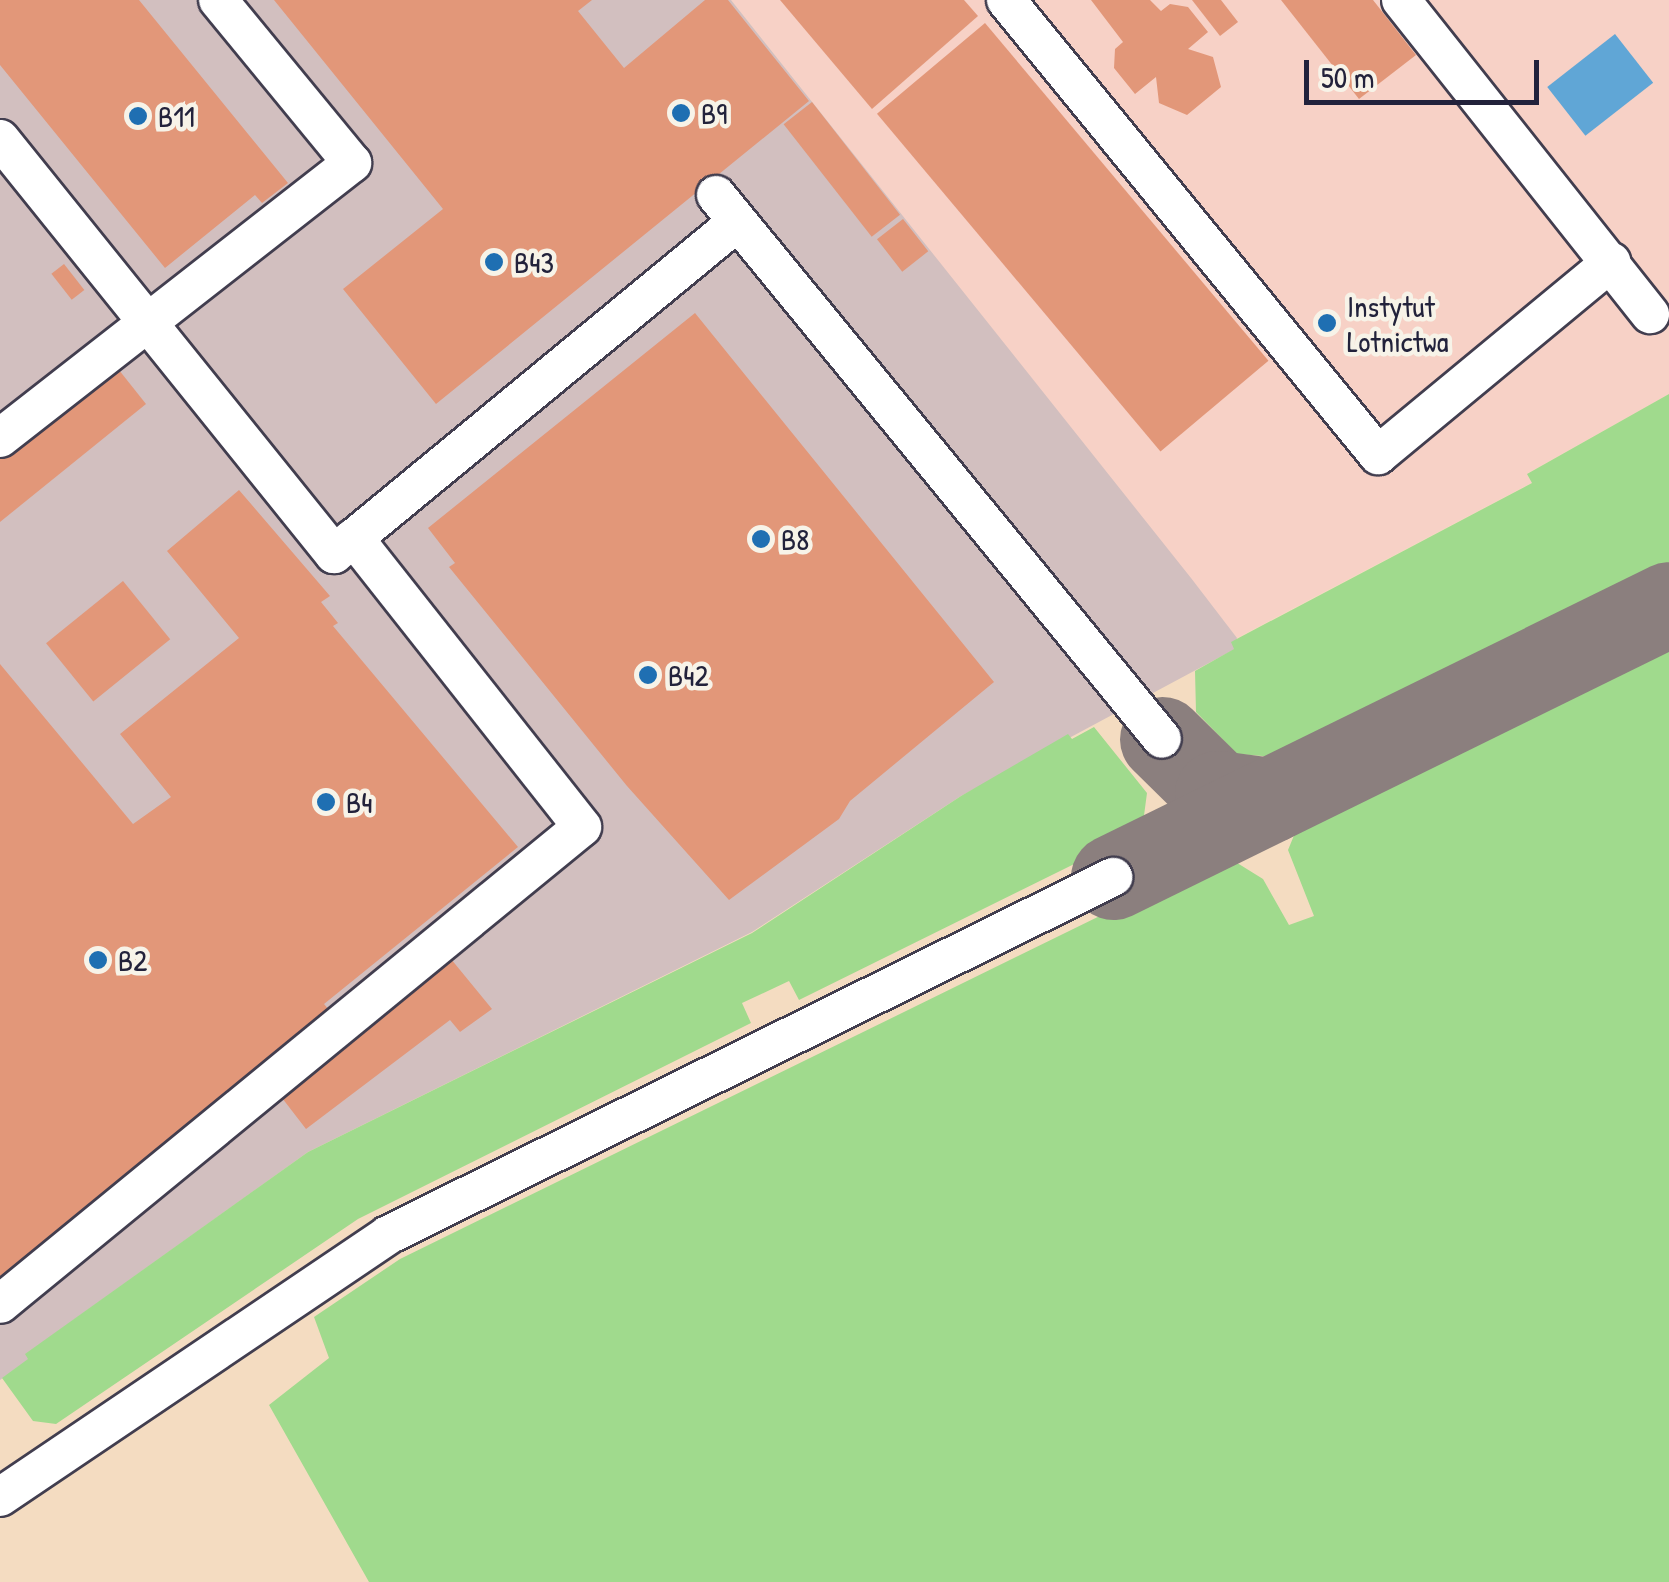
<!DOCTYPE html>
<html>
<head>
<meta charset="utf-8">
<style>
	body { margin:0 }
	#map { position:relative; width:1669px; height:1582px; overflow:hidden; background:#f4dcc1; font-family:"Patrick Hand",sans-serif }
	div>[style] { position:absolute }
	.built>* { inset:0; background:#f7d1c6 }
	.industrial>* { inset:0; background:#d2bfbf }
	.green>* { inset:0; background:#a0da8d }
	.water>* { inset:0; background:#60a6d6; transform-origin:0 0 }
	.taxiway>* { height:85px; margin:-42.5px; padding:0 42.5px; transform-origin:42.5px; border-radius:42.5px; background:#8b7f7e }
	.building>* { inset:0; background:#e29779; transform-origin:0 0 }
	.roads { filter:drop-shadow(2px 0 #423e4f) drop-shadow(-2px 0 #423e4f) drop-shadow(0 2px #423e4f) drop-shadow(0 -2px #423e4f) }
	.minor>* { height:38px; margin:-19px; padding:0 19px; transform-origin:19px; border-radius:19px; background:#fff }
	.dots>* { width:28px; height:28px; translate:-50% -50%; box-sizing:border-box; border:5px solid #f7f3e8; border-radius:50% }
	span { translate:-50% -50%; white-space:nowrap; text-align:center; line-height:1.15; -webkit-text-stroke:9px #f7f3e8; paint-order:stroke }
	.poi-label { font-size:30px; color:#22223b }
	.left { translate:0 -50%; text-align:left }
	.scale { position:absolute; left:1304px; top:60px; width:235px; height:45px; box-sizing:border-box; border:5px solid #22223b; border-top:0; padding-left:12px; font-size:30px; line-height:35px; white-space:nowrap; color:#22223b; -webkit-text-stroke:8px #f7f3e8; paint-order:stroke }
</style>
</head>
<body>
<div id="map">
	<div class="built">
		<div style="clip-path:polygon(731px 0,1669px 0,1669px 394px,1528px 473px,1533px 482px,1237px 638px)"></div>
	</div>
	<div class="industrial">
		<div style="clip-path:polygon(0 0,731px 0,1191px 578px,1237px 638px,1235px 649px,961px 796px,752px 932px,308px 1152px,26px 1354px,29px 1359px,0 1380px)"></div>
	</div>
	<div class="green">
		<div style="clip-path:polygon(1669px 394px,1669px 572px,1290px 758px,1237px 754px,1196px 712px,1195px 671px,1234px 649px,1231px 642px,1532px 483px,1527px 474px)"></div>
		<div style="clip-path:polygon(1669px 636px,1669px 1582px,369px 1582px,269px 1405px,329px 1358px,314px 1317px,400px 1259px,1208px 863px,1234px 861px,1263px 879px,1289px 925px,1314px 916px,1288px 850px,1302px 816px)"></div>
		<div style="clip-path:polygon(1094px 727px,1147px 793px,1143px 823px,1133px 835px,799px 1000px,789px 981px,742px 1003px,751px 1023px,358px 1219px,56px 1424px,33px 1421px,2px 1378px,28px 1359px,25px 1354px,308px 1152px,752px 933px,961px 796px,1068px 734px,1072px 739px)"></div>
	</div>
	<div class="water">
		<div style="left:1615px;top:34px;width:62px;height:86px;rotate:52deg"></div>
	</div>
	<div class="taxiway">
		<div style="left:1162px;top:739px;width:77px;rotate:44.5deg"></div>
		<div style="left:1217px;top:793px;width:53px;rotate:7.5deg"></div>
		<div style="left:1113px;top:877px;width:619px;rotate:-26.15deg"></div>
	</div>
	<div class="building">
		<div style="clip-path:polygon(0 0,139px 0,288px 183px,262px 203px,255px 195px,165px 268px,0 65px)"></div>
		<div style="clip-path:polygon(274px 0,592px 0,578px 11px,624px 68px,705px 0,728px 0,809px 101px,436px 404px,343px 289px,443px 209px)"></div>
		<div style="clip-path:polygon(780px 0,964px 0,978px 16px,872px 109px)"></div>
		<div style="clip-path:polygon(1091px 0,1150px 0,1161px 11px,1170px 4px,1188px 7px,1208px 32px,1188px 49px,1213px 57px,1221px 87px,1187px 115px,1159px 103px,1156px 77px,1135px 94px,1114px 68px,1115px 49px,1123px 42px)"></div>
		<div style="clip-path:polygon(1192px 0,1221px 0,1238px 22px,1220px 36px)"></div>
		<div style="clip-path:polygon(1281px 0,1373px 0,1416px 55px,1359px 99px)"></div>
		<div style="left:985px;top:23px;width:441px;height:141px;rotate:50deg"></div>
		<div style="left:812px;top:102px;width:143px;height:36px;rotate:52deg"></div>
		<div style="left:903px;top:219px;width:41px;height:33px;rotate:52deg"></div>
		<div style="left:64px;top:264px;width:33px;height:16px;rotate:52deg"></div>
		<div style="clip-path:polygon(695px 313px,994px 682px,850px 801px,839px 819px,729px 900px,627px 786px,449px 567px,455px 563px,428px 528px)"></div>
		<div style="clip-path:polygon(115px 365px,146px 404px,0 522px,0 459px)"></div>
		<div style="clip-path:polygon(239px 490px,330px 596px,321px 602px,338px 623px,333px 626px,518px 847px,324px 1004px,333px 1015px,0 1279px,0 664px,133px 824px,171px 797px,120px 734px,239px 638px,167px 551px)"></div>
		<div style="left:123px;top:581px;width:75px;height:99px;rotate:51deg"></div>
		<div style="clip-path:polygon(451px 959px,492px 1009px,460px 1032px,450px 1020px,306px 1129px,279px 1094px)"></div>
	</div>
	<div class="roads">
		<div class="minor">
			<div style="left:1006px;top:0;width:588px;rotate:50.73deg"></div>
			<div style="left:1378px;top:455px;width:303px;rotate:-39.6deg"></div>
			<div style="left:1401px;top:0;width:401px;rotate:51.6deg"></div>
			<div style="left:0;top:139px;width:533px;rotate:51.17deg"></div>
			<div style="left:334px;top:554px;width:26px;rotate:-39deg"></div>
			<div style="left:354px;top:538px;width:368px;rotate:51.7deg"></div>
			<div style="left:582px;top:827px;width:752px;rotate:140.66deg"></div>
			<div style="left:716px;top:195px;width:703px;rotate:50.65deg"></div>
			<div style="left:0;top:438px;width:447px;rotate:-38deg"></div>
			<div style="left:352px;top:163px;width:211px;rotate:-129.4deg"></div>
			<div style="left:354px;top:538px;width:497px;rotate:-39.5deg"></div>
			<div style="left:0;top:1497px;width:468px;rotate:-34deg"></div>
			<div style="left:388px;top:1235px;width:809px;rotate:-26.28deg"></div>
		</div>
	</div>
	<div class="dots">
		<div style="left:681px;top:113px;background:#1f6fb2"></div>
		<div style="left:138px;top:116px;background:#1f6fb2"></div>
		<div style="left:494px;top:262px;background:#1f6fb2"></div>
		<div style="left:1327px;top:323px;background:#1f6fb2"></div>
		<div style="left:761px;top:539px;background:#1f6fb2"></div>
		<div style="left:648px;top:675px;background:#1f6fb2"></div>
		<div style="left:326px;top:802px;background:#1f6fb2"></div>
		<div style="left:98px;top:960px;background:#1f6fb2"></div>
	</div>
	<div class="poi-label">
		<span class="left" style="left:701px;top:113px">B9</span>
		<span class="left" style="left:158px;top:116px">B11</span>
		<span class="left" style="left:514px;top:262px">B43</span>
		<span class="left" style="left:1347px;top:323px">Instytut<br>Lotnictwa</span>
		<span class="left" style="left:781px;top:539px">B8</span>
		<span class="left" style="left:668px;top:675px">B42</span>
		<span class="left" style="left:346px;top:802px">B4</span>
		<span class="left" style="left:118px;top:960px">B2</span>
	</div>
	<div class="scale">50 m</div>
</div>
</body>
</html>
